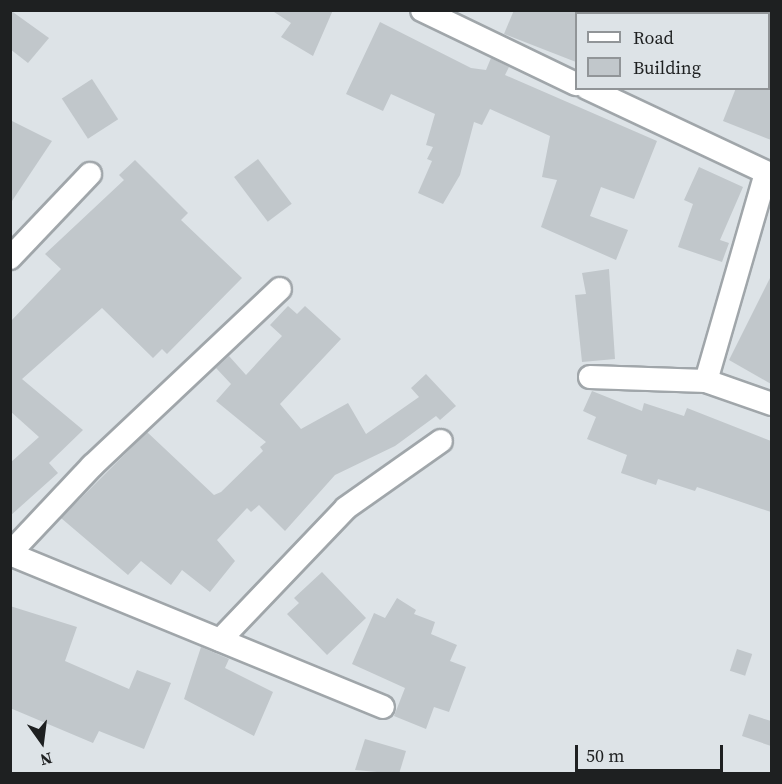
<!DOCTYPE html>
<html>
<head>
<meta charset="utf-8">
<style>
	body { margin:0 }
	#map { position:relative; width:782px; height:784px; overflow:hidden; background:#dde3e7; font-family:"Source Serif 4",serif }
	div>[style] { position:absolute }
	.building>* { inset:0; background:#c1c7cb; transform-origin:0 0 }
	.roads { filter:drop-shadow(2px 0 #a0a6aa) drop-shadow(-2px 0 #a0a6aa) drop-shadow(0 2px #a0a6aa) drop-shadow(0 -2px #a0a6aa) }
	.minor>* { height:22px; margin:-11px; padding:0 11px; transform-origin:11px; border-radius:11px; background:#fff }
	span { translate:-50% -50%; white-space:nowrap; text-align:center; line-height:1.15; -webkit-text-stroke:4.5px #dde3e7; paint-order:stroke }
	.frame { position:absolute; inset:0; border:12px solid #1e2021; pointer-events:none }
	.legend { position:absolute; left:575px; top:12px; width:195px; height:78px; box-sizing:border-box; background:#dde3e7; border:2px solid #919598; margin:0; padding:8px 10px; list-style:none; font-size:18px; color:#1e2021 }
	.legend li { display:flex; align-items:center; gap:12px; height:30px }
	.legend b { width:30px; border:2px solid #919598 }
	.north { position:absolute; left:12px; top:712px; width:60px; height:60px; -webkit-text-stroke:4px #dde3e7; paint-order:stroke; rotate:166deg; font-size:16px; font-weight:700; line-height:24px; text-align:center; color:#1e2021 }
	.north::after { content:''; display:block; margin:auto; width:21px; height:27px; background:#1e2021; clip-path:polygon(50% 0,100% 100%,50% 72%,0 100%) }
	.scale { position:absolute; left:575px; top:745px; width:148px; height:27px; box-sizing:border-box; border:3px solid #1e2021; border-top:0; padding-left:8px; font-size:18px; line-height:21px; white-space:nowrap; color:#1e2021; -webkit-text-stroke:4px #dde3e7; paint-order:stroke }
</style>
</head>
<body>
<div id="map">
	<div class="building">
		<div style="clip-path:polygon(10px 10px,49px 38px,28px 63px,10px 49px)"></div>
		<div style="clip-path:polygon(271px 10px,333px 10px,313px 56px,281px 37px,291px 23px)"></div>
		<div style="clip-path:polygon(514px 10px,576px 10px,576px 62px,504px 34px)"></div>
		<div style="clip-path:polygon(380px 22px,471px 68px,486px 70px,491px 58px,509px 67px,505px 75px,657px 141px,634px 199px,601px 187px,590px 216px,628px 230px,616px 260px,541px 227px,557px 180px,542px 177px,550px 136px,490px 109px,482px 125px,474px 122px,460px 175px,443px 204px,418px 193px,432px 161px,427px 159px,433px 147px,426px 145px,435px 114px,391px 94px,383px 111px,346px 94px)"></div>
		<div style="left:92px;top:79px;width:48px;height:36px;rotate:57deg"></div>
		<div style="clip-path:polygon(736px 88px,771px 88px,771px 140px,723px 121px)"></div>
		<div style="clip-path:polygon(10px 120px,52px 141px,10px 204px)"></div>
		<div style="left:258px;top:159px;width:56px;height:30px;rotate:53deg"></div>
		<div style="clip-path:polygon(135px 160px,188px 213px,181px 220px,242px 278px,167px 354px,162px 349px,153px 358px,102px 308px,22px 379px,83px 430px,49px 463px,58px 473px,10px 516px,10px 463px,39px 437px,10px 411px,10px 322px,61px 269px,45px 254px,124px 180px,119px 175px)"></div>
		<div style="clip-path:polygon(699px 167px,743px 187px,720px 240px,729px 243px,722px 262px,678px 247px,693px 204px,684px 200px)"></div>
		<div style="clip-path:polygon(609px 269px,615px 359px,582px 362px,575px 295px,586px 294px,582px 273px)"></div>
		<div style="clip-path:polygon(771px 276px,771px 384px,729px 360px)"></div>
		<div style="clip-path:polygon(288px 306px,297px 314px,305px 306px,341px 339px,280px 404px,301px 429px,348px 403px,366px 434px,419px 397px,411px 388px,426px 374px,456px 406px,440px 420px,436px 416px,395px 446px,335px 475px,285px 531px,259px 505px,251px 512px,247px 508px,217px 540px,235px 561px,210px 592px,182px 570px,171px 585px,141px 561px,128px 575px,61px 518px,147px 432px,214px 495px,221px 492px,263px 451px,260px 447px,266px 442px,216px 401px,231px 384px,216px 368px,229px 356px,246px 375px,282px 336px,270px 325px)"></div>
		<div style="clip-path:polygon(592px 391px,642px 411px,644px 403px,684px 416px,687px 408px,771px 441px,771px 512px,697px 487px,695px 491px,658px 479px,656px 485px,621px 473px,627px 455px,587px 439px,596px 417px,583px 411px)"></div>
		<div style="clip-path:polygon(322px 572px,366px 618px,327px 655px,287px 614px,299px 603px,294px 598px)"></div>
		<div style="clip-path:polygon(397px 598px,416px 610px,414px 614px,435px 622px,431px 634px,457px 645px,450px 661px,466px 667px,449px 712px,434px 707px,426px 729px,394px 716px,405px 688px,352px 664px,374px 613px,385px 618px)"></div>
		<div style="clip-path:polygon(10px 606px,77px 627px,65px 661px,129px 689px,137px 670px,171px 683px,144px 749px,99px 731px,93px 743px,10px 708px)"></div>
		<div style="clip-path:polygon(201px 647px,229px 659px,225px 668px,273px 692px,254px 736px,184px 699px)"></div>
		<div style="left:737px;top:649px;width:16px;height:23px;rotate:18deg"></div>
		<div style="clip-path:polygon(749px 714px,771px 721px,771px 746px,742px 736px)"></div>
		<div style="clip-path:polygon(365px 739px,406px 751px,399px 774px,355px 770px)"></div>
	</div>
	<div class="roads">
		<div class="minor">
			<div style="left:422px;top:10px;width:171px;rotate:25.7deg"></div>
			<div style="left:640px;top:14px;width:4px;rotate:-76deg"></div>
			<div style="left:587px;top:88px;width:204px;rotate:25.2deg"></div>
			<div style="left:10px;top:258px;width:116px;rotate:-46.4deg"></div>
			<div style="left:590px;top:377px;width:116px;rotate:2deg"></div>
			<div style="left:706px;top:381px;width:70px;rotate:19.2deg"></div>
			<div style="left:706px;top:381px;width:216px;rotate:-73.9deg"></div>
			<div style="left:10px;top:553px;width:120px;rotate:-46.7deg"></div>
			<div style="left:92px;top:466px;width:258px;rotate:-43.3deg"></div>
			<div style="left:10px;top:554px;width:403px;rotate:22.3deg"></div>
			<div style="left:220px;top:640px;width:182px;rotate:-46.3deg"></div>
			<div style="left:346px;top:508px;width:116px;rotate:-35.2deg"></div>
		</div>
	</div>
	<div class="frame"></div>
	<ul class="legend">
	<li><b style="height:8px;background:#fff"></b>Road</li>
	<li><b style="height:16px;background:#c1c7cb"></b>Building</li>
	</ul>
	<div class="north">N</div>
	<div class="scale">50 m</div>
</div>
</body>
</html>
